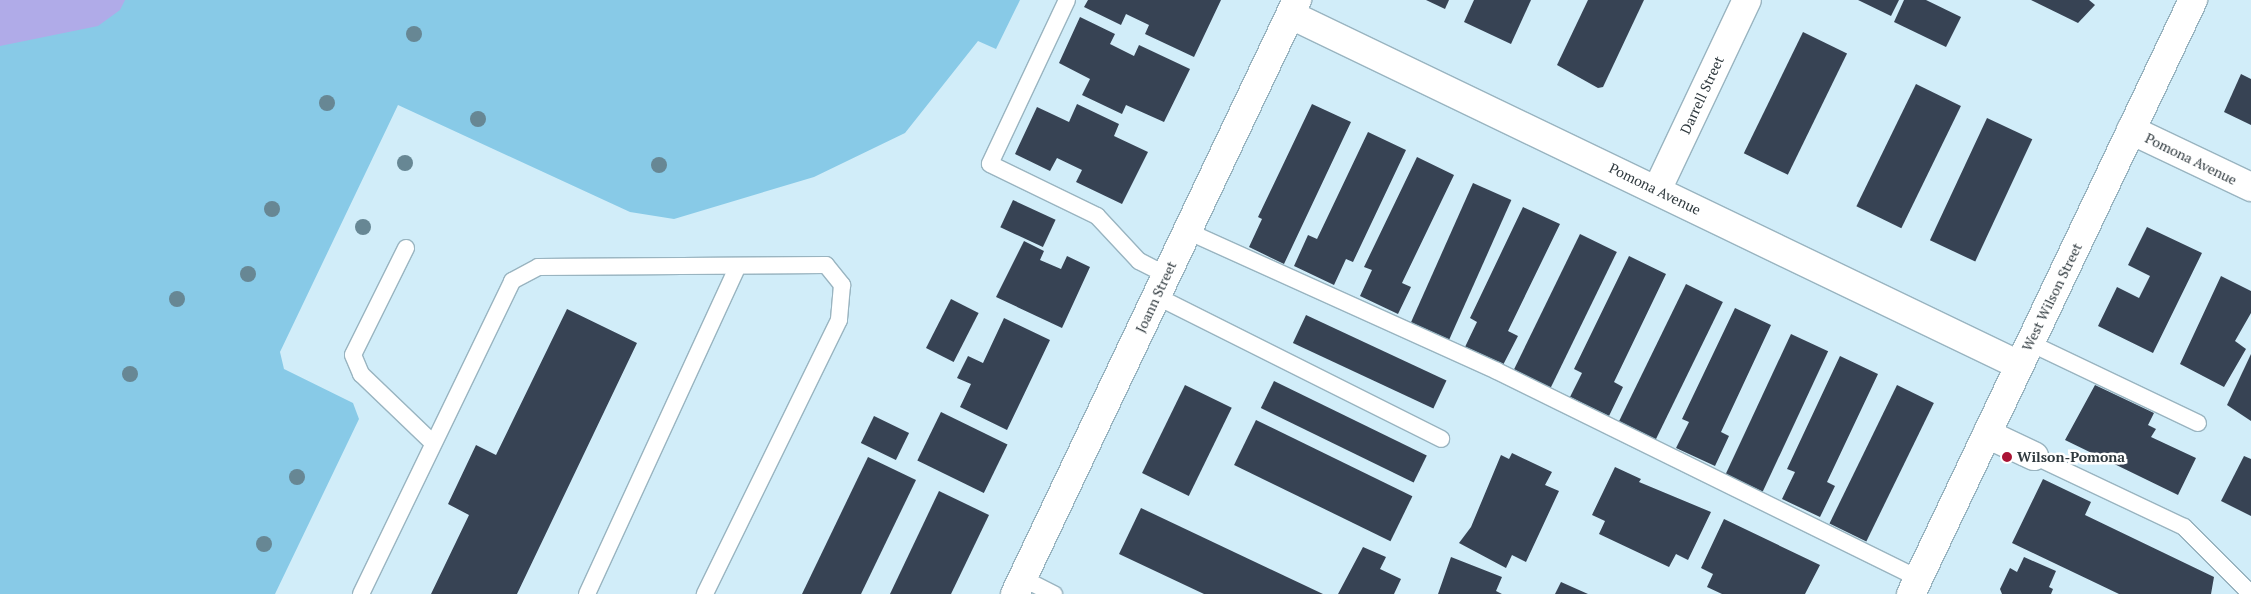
<!DOCTYPE html>
<html>
<head>
<meta charset="utf-8">
<style>
	body { margin:0 }
	#map { position:relative; width:2251px; height:594px; overflow:hidden; background:#d1edf9; font-family:"PT Serif",serif }
	div>[style] { position:absolute }
	.green>* { inset:0; background:#88cae7 }
	.water>* { inset:0; background:#b0abe8 }
	.building>* { inset:0; background:#374354; transform-origin:0 0 }
	.roads { filter:drop-shadow(1px 0 #99b4c0) drop-shadow(-1px 0 #99b4c0) drop-shadow(0 1px #99b4c0) drop-shadow(0 -1px #99b4c0) }
	.service>* { height:16px; margin:-8px; padding:0 8px; transform-origin:8px; border-radius:8px; background:#fff }
	.minor>* { height:28px; margin:-14px; padding:0 14px; transform-origin:14px; border-radius:14px; background:#fff }
	.tertiary>* { height:28px; margin:-14px; padding:0 14px; transform-origin:14px; border-radius:14px; background:#fff }
	.trees>* { width:16px; height:16px; margin:-8px; border-radius:50%; background:#678794 }
	.dots>* { width:14px; height:14px; translate:-50% -50%; box-sizing:border-box; border:2px solid #fff; border-radius:50% }
	span { translate:-50% -50%; white-space:nowrap; text-align:center; line-height:1.15; -webkit-text-stroke:5px #fff; paint-order:stroke }
	.street-label { font-size:14px; color:#2e383d }
	.poi-label { font-size:14px; color:#2e383d; font-weight:700 }
	.left { translate:0 -50%; text-align:left }
</style>
</head>
<body>
<div id="map">
	<div class="green">
		<div style="clip-path:polygon(0 0,1020px 0,996px 49px,978px 41px,905px 133px,814px 177px,674px 219px,630px 212px,398px 105px,280px 352px,284px 369px,353px 403px,359px 419px,275px 594px,0 594px)"></div>
	</div>
	<div class="water">
		<div style="clip-path:polygon(0 0,125px 0,120px 10px,98px 26px,0 46px)"></div>
	</div>
	<div class="building">
		<div style="clip-path:polygon(1088px 0,1221px 0,1194px 57px,1145px 34px,1149px 25px,1126px 14px,1121px 25px,1084px 7px)"></div>
		<div style="clip-path:polygon(1426px 0,1449px 0,1445px 9px)"></div>
		<div style="clip-path:polygon(1474px 0,1531px 0,1511px 44px,1464px 22px)"></div>
		<div style="clip-path:polygon(1588px 0,1644px 0,1603px 87px,1598px 88px,1557px 65px)"></div>
		<div style="clip-path:polygon(1858px 0,1899px 0,1891px 16px)"></div>
		<div style="clip-path:polygon(1904px 0,1926px 0,1961px 17px,1946px 47px,1894px 22px)"></div>
		<div style="clip-path:polygon(2031px 0,2089px 0,2095px 5px,2078px 23px)"></div>
		<div style="clip-path:polygon(1080px 17px,1115px 34px,1110px 44px,1134px 56px,1139px 45px,1190px 69px,1164px 122px,1126px 105px,1122px 114px,1082px 95px,1090px 79px,1059px 63px)"></div>
		<div style="left:1803px;top:32px;width:49px;height:135px;rotate:26deg"></div>
		<div style="clip-path:polygon(2241px 74px,2251px 79px,2251px 125px,2224px 112px)"></div>
		<div style="left:1916px;top:84px;width:50px;height:136px;rotate:26deg"></div>
		<div style="clip-path:polygon(1077px 104px,1119px 124px,1114px 136px,1148px 152px,1122px 204px,1076px 182px,1082px 170px,1057px 158px,1050px 171px,1015px 154px,1037px 107px,1069px 122px)"></div>
		<div style="clip-path:polygon(1312px 104px,1351px 122px,1284px 264px,1249px 247px,1262px 219px,1258px 217px)"></div>
		<div style="left:1987px;top:118px;width:50px;height:135px;rotate:25deg"></div>
		<div style="clip-path:polygon(1368px 132px,1406px 150px,1353px 262px,1346px 259px,1334px 285px,1294px 266px,1308px 235px,1317px 239px)"></div>
		<div style="clip-path:polygon(1417px 157px,1454px 175px,1402px 283px,1411px 287px,1398px 314px,1360px 296px,1372px 270px,1364px 267px)"></div>
		<div style="left:1473px;top:183px;width:42px;height:153px;rotate:24deg"></div>
		<div style="left:1013px;top:200px;width:47px;height:30px;rotate:25deg"></div>
		<div style="clip-path:polygon(1523px 207px,1560px 224px,1508px 331px,1518px 336px,1503px 365px,1465px 347px,1477px 322px,1470px 318px)"></div>
		<div style="clip-path:polygon(2147px 227px,2202px 253px,2153px 353px,2098px 326px,2117px 287px,2139px 298px,2150px 276px,2128px 265px)"></div>
		<div style="left:1580px;top:234px;width:41px;height:154px;rotate:26deg"></div>
		<div style="clip-path:polygon(1024px 241px,1044px 251px,1040px 260px,1061px 269px,1067px 256px,1090px 267px,1062px 328px,996px 297px)"></div>
		<div style="clip-path:polygon(1629px 256px,1666px 274px,1614px 382px,1623px 387px,1609px 416px,1570px 397px,1582px 373px,1574px 369px)"></div>
		<div style="clip-path:polygon(2221px 276px,2251px 291px,2251px 313px,2235px 341px,2246px 349px,2224px 387px,2180px 364px)"></div>
		<div style="left:1686px;top:284px;width:41px;height:155px;rotate:26deg"></div>
		<div style="left:951px;top:299px;width:31px;height:55px;rotate:27deg"></div>
		<div style="clip-path:polygon(1735px 308px,1771px 325px,1721px 432px,1729px 436px,1715px 466px,1676px 448px,1689px 422px,1682px 419px)"></div>
		<div style="clip-path:polygon(567px 309px,637px 343px,517px 594px,431px 594px,469px 515px,448px 504px,476px 445px,496px 455px)"></div>
		<div style="left:1306px;top:315px;width:155px;height:31px;rotate:25deg"></div>
		<div style="clip-path:polygon(1004px 318px,1050px 340px,1007px 430px,960px 407px,971px 384px,957px 378px,968px 356px,983px 363px)"></div>
		<div style="left:1791px;top:334px;width:41px;height:155px;rotate:25deg"></div>
		<div style="clip-path:polygon(2251px 354px,2251px 421px,2227px 405px)"></div>
		<div style="clip-path:polygon(1840px 356px,1878px 374px,1827px 482px,1835px 486px,1820px 517px,1782px 499px,1795px 472px,1787px 469px)"></div>
		<div style="left:1274px;top:381px;width:170px;height:30px;rotate:26deg"></div>
		<div style="left:1185px;top:385px;width:52px;height:98px;rotate:26deg"></div>
		<div style="left:1897px;top:385px;width:41px;height:154px;rotate:26deg"></div>
		<div style="clip-path:polygon(2095px 385px,2154px 413px,2148px 425px,2156px 429px,2151px 437px,2196px 458px,2178px 495px,2065px 440px)"></div>
		<div style="left:941px;top:412px;width:74px;height:54px;rotate:26deg"></div>
		<div style="left:874px;top:416px;width:39px;height:30px;rotate:26deg"></div>
		<div style="left:1256px;top:420px;width:174px;height:50px;rotate:26deg"></div>
		<div style="clip-path:polygon(1512px 453px,1552px 472px,1545px 485px,1559px 491px,1526px 562px,1512px 555px,1506px 568px,1459px 543px,1471px 527px,1501px 455px,1509px 459px)"></div>
		<div style="clip-path:polygon(2244px 456px,2251px 459px,2251px 516px,2221px 501px)"></div>
		<div style="clip-path:polygon(868px 457px,916px 480px,861px 594px,802px 594px)"></div>
		<div style="clip-path:polygon(1615px 467px,1641px 479px,1639px 482px,1711px 512px,1688px 560px,1676px 554px,1669px 567px,1599px 534px,1605px 521px,1592px 515px)"></div>
		<div style="clip-path:polygon(2043px 479px,2091px 502px,2085px 515px,2214px 577px,2211px 594px,2119px 594px,2012px 543px)"></div>
		<div style="clip-path:polygon(939px 491px,989px 515px,951px 594px,890px 594px)"></div>
		<div style="clip-path:polygon(1141px 508px,1323px 594px,1204px 594px,1119px 554px)"></div>
		<div style="clip-path:polygon(1724px 519px,1820px 565px,1805px 594px,1722px 594px,1707px 587px,1713px 574px,1701px 568px)"></div>
		<div style="clip-path:polygon(1363px 547px,1386px 557px,1380px 569px,1401px 579px,1394px 594px,1338px 594px)"></div>
		<div style="clip-path:polygon(1451px 557px,1502px 577px,1496px 591px,1502px 594px,1438px 594px)"></div>
		<div style="clip-path:polygon(2024px 557px,2056px 571px,2049px 587px,2053px 589px,2051px 594px,2002px 594px,2000px 589px,2010px 568px,2017px 572px)"></div>
		<div style="clip-path:polygon(1561px 582px,1588px 594px,1555px 594px)"></div>
	</div>
	<div class="roads">
		<div class="service">
			<div style="left:1067px;top:0;width:181px;rotate:115.2deg"></div>
			<div style="left:990px;top:164px;width:119px;rotate:25.9deg"></div>
			<div style="left:1097px;top:216px;width:62px;rotate:47deg"></div>
			<div style="left:1139px;top:261px;width:30px;rotate:27deg"></div>
			<div style="left:1187px;top:231px;width:340px;rotate:24.3deg"></div>
			<div style="left:1497px;top:371px;width:469px;rotate:26.2deg"></div>
			<div style="left:406px;top:248px;width:119px;rotate:116.4deg"></div>
			<div style="left:353px;top:355px;width:21px;rotate:67deg"></div>
			<div style="left:361px;top:374px;width:100px;rotate:43.8deg"></div>
			<div style="left:1156px;top:296px;width:319px;rotate:26.6deg"></div>
			<div style="left:2030px;top:343px;width:186px;rotate:25.5deg"></div>
			<div style="left:2034px;top:456px;width:166px;rotate:25.3deg"></div>
			<div style="left:2184px;top:527px;width:95px;rotate:45deg"></div>
			<div style="left:1022px;top:578px;width:36px;rotate:27deg"></div>
			<div style="left:361px;top:594px;width:348px;rotate:-64.2deg"></div>
			<div style="left:512px;top:281px;width:30px;rotate:-28deg"></div>
			<div style="left:538px;top:267px;width:288px;rotate:-0.4deg"></div>
			<div style="left:826px;top:265px;width:26px;rotate:51deg"></div>
			<div style="left:842px;top:285px;width:35px;rotate:95deg"></div>
			<div style="left:839px;top:320px;width:305px;rotate:116.1deg"></div>
			<div style="left:587px;top:594px;width:361px;rotate:-65.3deg"></div>
		</div>
		<div class="minor">
			<div style="left:1291px;top:15px;width:808px;rotate:25.68deg"></div>
			<div style="left:2131px;top:130px;width:133px;rotate:25.4deg"></div>
			<div style="left:1657px;top:190px;width:210px;rotate:-64.7deg"></div>
			<div style="left:1987px;top:434px;width:52px;rotate:25.1deg"></div>
			<div style="left:1015px;top:594px;width:658px;rotate:-64.6deg"></div>
		</div>
		<div class="tertiary">
			<div style="left:1911px;top:594px;width:658px;rotate:-64.6deg"></div>
		</div>
	</div>
	<div class="trees">
		<div style="left:414px;top:34px"></div>
		<div style="left:327px;top:103px"></div>
		<div style="left:478px;top:119px"></div>
		<div style="left:405px;top:163px"></div>
		<div style="left:659px;top:165px"></div>
		<div style="left:272px;top:209px"></div>
		<div style="left:363px;top:227px"></div>
		<div style="left:248px;top:274px"></div>
		<div style="left:177px;top:299px"></div>
		<div style="left:130px;top:374px"></div>
		<div style="left:297px;top:477px"></div>
		<div style="left:264px;top:544px"></div>
	</div>
	<div class="dots">
		<div style="left:2007px;top:457px;background:#aa1334"></div>
	</div>
	<div class="street-label">
		<span style="left:1702px;top:95px;rotate:-65deg">Darrell Street</span>
		<span style="left:2191px;top:159px;rotate:26deg">Pomona Avenue</span>
		<span style="left:1655px;top:189px;rotate:26deg">Pomona Avenue</span>
		<span style="left:1156px;top:297px;rotate:-65deg">Joann Street</span>
		<span style="left:2052px;top:297px;rotate:-64deg">West Wilson Street</span>
	</div>
	<div class="poi-label">
		<span class="left" style="left:2017px;top:457px">Wilson-Pomona</span>
	</div>
</div>
</body>
</html>
